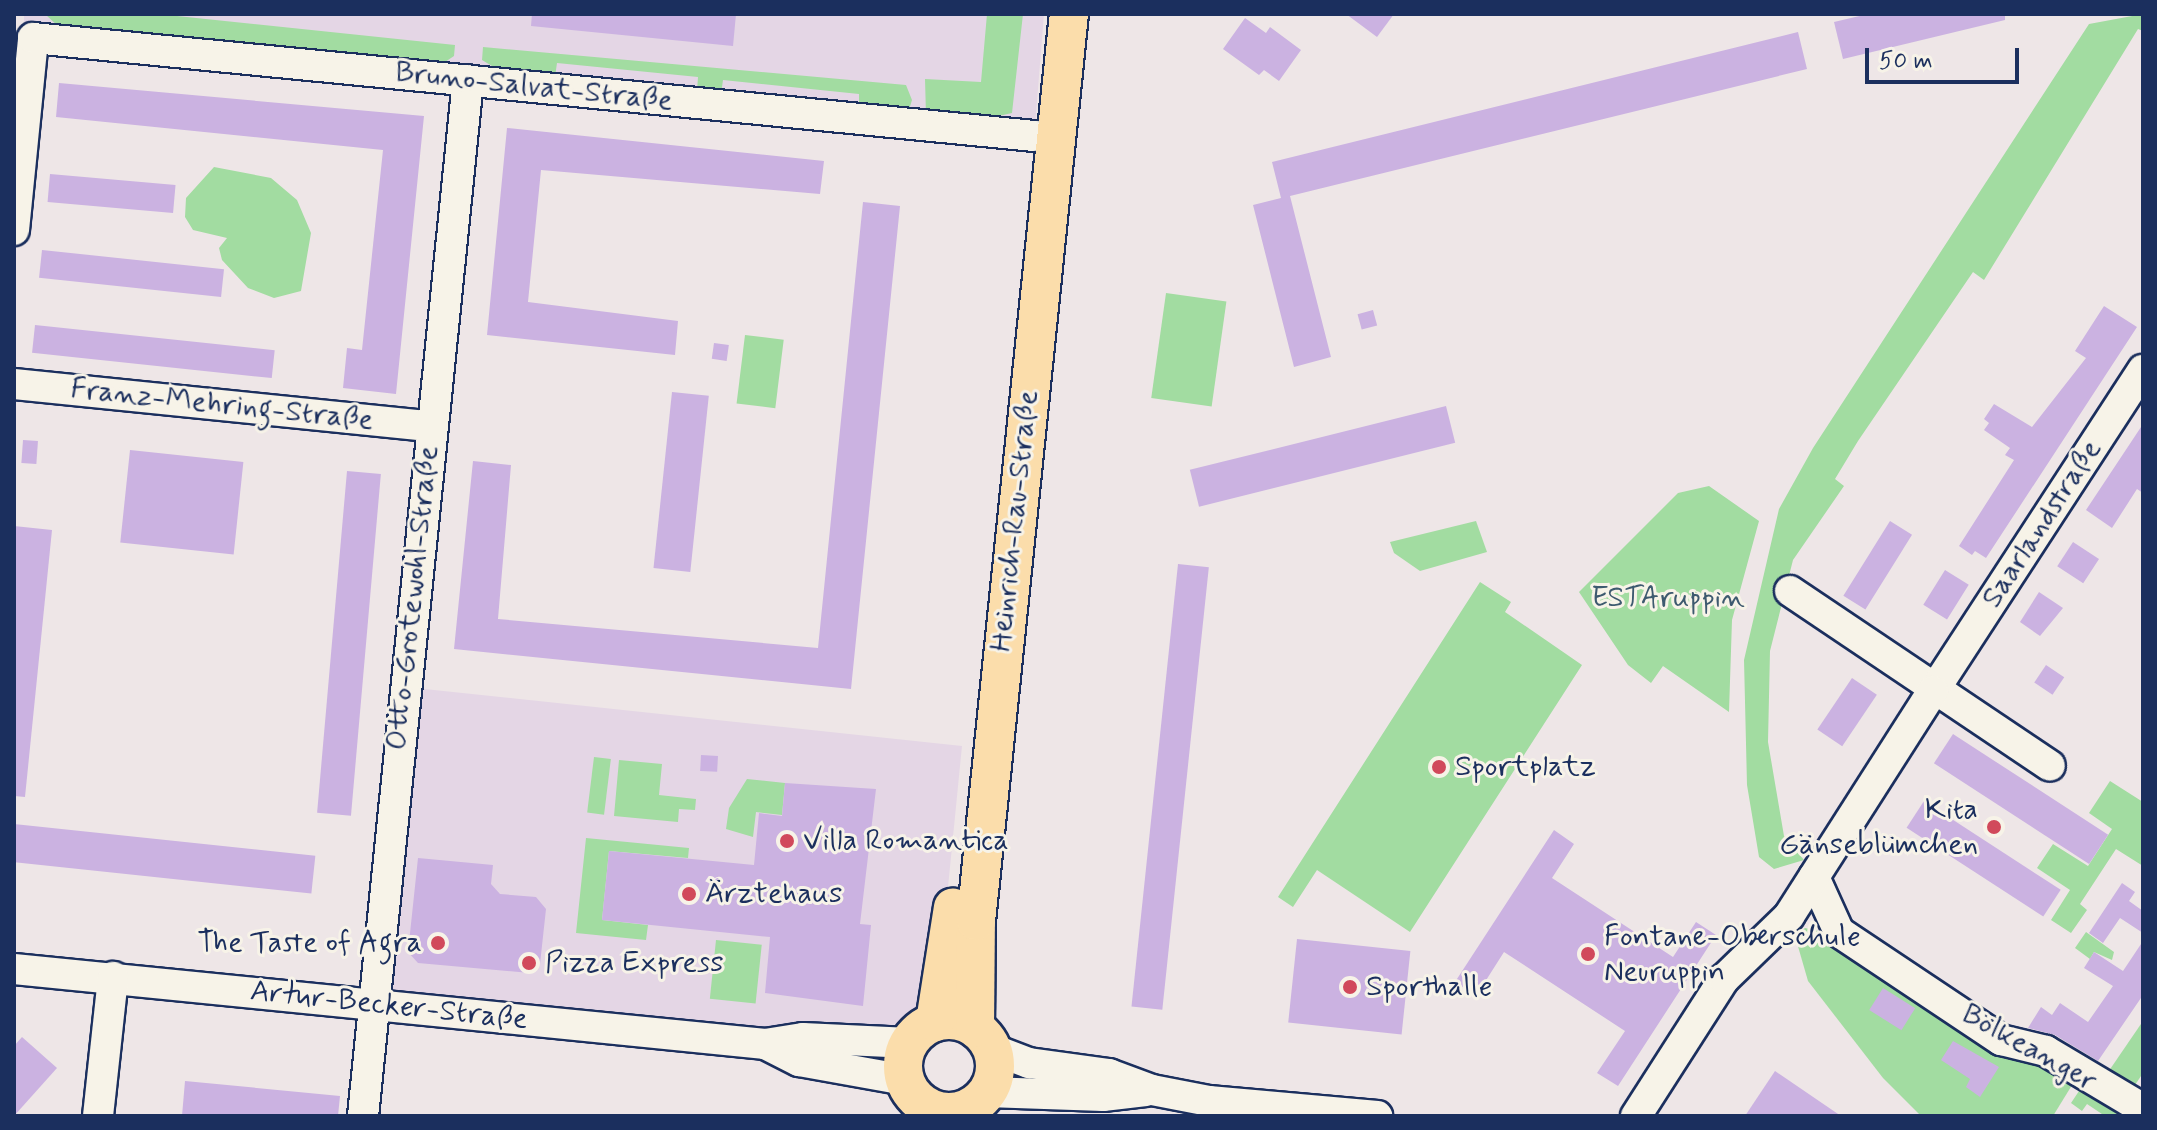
<!DOCTYPE html>
<html>
<head>
<meta charset="utf-8">
<style>
	body { margin:0 }
	#map { position:relative; width:2157px; height:1130px; overflow:hidden; background:#eee6e7; font-family:Mynerve,sans-serif }
	div>[style] { position:absolute }
	.built>* { inset:0; background:#e4d6e5 }
	.green>* { inset:0; background:#a2dca1; transform-origin:0 0 }
	.building>* { inset:0; background:#cbb2e1; transform-origin:0 0 }
	.roads { filter:drop-shadow(2px 0 #1b2f5e) drop-shadow(-2px 0 #1b2f5e) drop-shadow(0 2px #1b2f5e) drop-shadow(0 -2px #1b2f5e) }
	.minor>* { height:30px; margin:-15px; padding:0 15px; transform-origin:15px; border-radius:15px; background:#f7f3e8 }
	.major>* { height:38px; margin:-19px; padding:0 19px; transform-origin:19px; border-radius:19px; background:#fbddab }
	.major>.ring { margin:-19px; padding:0; box-sizing:content-box; background:none; border:38px solid #fbddab; border-radius:50% }
	.dots>* { width:22px; height:22px; translate:-50% -50%; box-sizing:border-box; border:4px solid #f7f3e8; border-radius:50% }
	span { translate:-50% -50%; white-space:nowrap; text-align:center; line-height:1.15; -webkit-text-stroke:6px #f7f3e8; paint-order:stroke }
	.street-label { font-size:30px; color:#1b2f5e }
	.park-label { font-size:30px; color:#3d5a6f }
	.poi-label { font-size:30px; color:#1b2f5e }
	.left { translate:0 -50%; text-align:left }
	.right { translate:-100% -50%; text-align:right }
	.frame { position:absolute; inset:0; border:16px solid #1b2f5e; pointer-events:none }
	.scale { position:absolute; left:1865px; top:48px; width:154px; height:36px; box-sizing:border-box; border:4px solid #1b2f5e; border-top:0; padding-left:10px; font-size:24px; line-height:28px; white-space:nowrap; color:#1b2f5e; -webkit-text-stroke:6px #f7f3e8; paint-order:stroke }
</style>
</head>
<body>
<div id="map">
	<div class="built">
		<div style="clip-path:polygon(24px 14px,1044px 14px,1035px 126px,24px 24px)"></div>
		<div style="clip-path:polygon(415px 688px,962px 746px,939px 978px,902px 1058px,383px 1005px)"></div>
	</div>
	<div class="green">
		<div style="clip-path:polygon(45px 14px,158px 14px,455px 45px,454px 56px,442px 64px,60px 28px)"></div>
		<div style="clip-path:polygon(987px 14px,1023px 14px,1012px 113px,990px 118px,926px 115px,925px 79px,981px 82px)"></div>
		<div style="clip-path:polygon(2143px 14px,2143px 31px,2138px 29px,1984px 280px,1973px 272px,1858px 441px,1835px 479px,1844px 486px,1793px 560px,1770px 651px,1768px 742px,1784px 836px,1804px 860px,1774px 869px,1759px 857px,1747px 785px,1744px 660px,1779px 509px,1813px 448px,2089px 24px)"></div>
		<div style="clip-path:polygon(483px 47px,906px 85px,912px 100px,908px 113px,859px 108px,859px 94px,723px 80px,721px 94px,697px 91px,698px 77px,557px 63px,555px 77px,497px 69px,482px 60px)"></div>
		<div style="clip-path:polygon(214px 167px,271px 178px,297px 200px,311px 233px,301px 291px,274px 298px,248px 288px,222px 260px,219px 248px,227px 238px,193px 230px,185px 217px,186px 198px)"></div>
		<div style="left:1166px;top:293px;width:61px;height:106px;rotate:8deg"></div>
		<div style="left:745px;top:335px;width:39px;height:69px;rotate:7deg"></div>
		<div style="clip-path:polygon(1709px 486px,1759px 521px,1732px 620px,1729px 712px,1663px 666px,1651px 683px,1628px 665px,1579px 592px,1678px 493px)"></div>
		<div style="clip-path:polygon(1476px 521px,1487px 552px,1420px 571px,1394px 553px,1390px 542px)"></div>
		<div style="clip-path:polygon(1480px 582px,1511px 602px,1505px 612px,1582px 665px,1410px 932px,1317px 870px,1293px 907px,1278px 897px)"></div>
		<div style="left:594px;top:757px;width:17px;height:56px;rotate:7deg"></div>
		<div style="clip-path:polygon(619px 760px,662px 764px,659px 795px,696px 799px,695px 810px,679px 809px,678px 822px,614px 816px)"></div>
		<div style="clip-path:polygon(747px 779px,785px 783px,782px 815px,756px 812px,753px 837px,726px 829px,729px 808px)"></div>
		<div style="clip-path:polygon(2110px 781px,2143px 802px,2143px 866px,2116px 849px,2080px 904px,2087px 910px,2071px 933px,2051px 920px,2070px 890px,2037px 868px,2053px 844px,2088px 866px,2112px 829px,2089px 813px)"></div>
		<div style="clip-path:polygon(586px 838px,689px 848px,688px 858px,609px 851px,602px 920px,648px 925px,646px 940px,576px 933px)"></div>
		<div style="clip-path:polygon(1805px 928px,1840px 936px,2077px 1077px,2053px 1116px,1921px 1116px,1883px 1078px,1808px 981px,1795px 936px)"></div>
		<div style="clip-path:polygon(2086px 932px,2114px 952px,2112px 960px,2094px 952px,2090px 959px,2075px 948px)"></div>
		<div style="left:716px;top:940px;width:46px;height:59px;rotate:6deg"></div>
		<div style="clip-path:polygon(2143px 1021px,2143px 1073px,2127px 1097px,2102px 1081px)"></div>
		<div style="clip-path:polygon(2081px 1088px,2121px 1106px,2117px 1112px,2122px 1116px,2105px 1116px,2087px 1104px,2082px 1111px,2071px 1103px)"></div>
	</div>
	<div class="building">
		<div style="clip-path:polygon(532px 14px,736px 14px,733px 46px,531px 26px)"></div>
		<div style="clip-path:polygon(1346px 14px,1394px 14px,1377px 37px)"></div>
		<div style="clip-path:polygon(1868px 14px,2005px 14px,2005px 20px,1843px 59px,1834px 22px)"></div>
		<div style="clip-path:polygon(1245px 18px,1266px 33px,1270px 27px,1301px 50px,1279px 81px,1264px 70px,1259px 75px,1223px 49px)"></div>
		<div style="clip-path:polygon(1798px 32px,1807px 69px,1290px 196px,1331px 357px,1294px 367px,1253px 205px,1281px 198px,1272px 162px)"></div>
		<div style="clip-path:polygon(59px 83px,424px 116px,396px 394px,343px 388px,347px 348px,362px 350px,383px 150px,56px 117px)"></div>
		<div style="clip-path:polygon(507px 128px,824px 161px,820px 194px,541px 170px,528px 302px,678px 321px,675px 355px,487px 335px)"></div>
		<div style="left:50px;top:174px;width:126px;height:28px;rotate:5deg"></div>
		<div style="clip-path:polygon(863px 202px,900px 206px,851px 689px,454px 649px,473px 461px,511px 465px,498px 619px,818px 648px)"></div>
		<div style="left:42px;top:250px;width:183px;height:28px;rotate:6deg"></div>
		<div style="clip-path:polygon(2104px 306px,2137px 327px,1986px 558px,1975px 551px,1972px 555px,1959px 546px,2014px 460px,2005px 455px,2010px 448px,1984px 430px,1989px 423px,1984px 419px,1994px 404px,2032px 427px,2086px 358px,2075px 351px)"></div>
		<div style="left:1373px;top:310px;width:16px;height:16px;rotate:75deg"></div>
		<div style="left:35px;top:325px;width:241px;height:28px;rotate:6deg"></div>
		<div style="left:714px;top:343px;width:15px;height:16px;rotate:8deg"></div>
		<div style="left:672px;top:392px;width:37px;height:177px;rotate:6deg"></div>
		<div style="left:1446px;top:406px;width:38px;height:264px;rotate:76deg"></div>
		<div style="clip-path:polygon(2143px 424px,2143px 493px,2137px 489px,2112px 528px,2086px 510px)"></div>
		<div style="left:23px;top:440px;width:15px;height:23px;rotate:4deg"></div>
		<div style="left:130px;top:450px;width:114px;height:93px;rotate:6deg"></div>
		<div style="left:347px;top:471px;width:34px;height:343px;rotate:5deg"></div>
		<div style="left:1890px;top:521px;width:26px;height:88px;rotate:32deg"></div>
		<div style="clip-path:polygon(14px 526px,52px 530px,25px 797px,14px 796px)"></div>
		<div style="left:2073px;top:542px;width:31px;height:29px;rotate:33deg"></div>
		<div style="left:1178px;top:564px;width:31px;height:445px;rotate:6deg"></div>
		<div style="left:1945px;top:570px;width:28px;height:41px;rotate:32deg"></div>
		<div style="clip-path:polygon(2039px 592px,2063px 608px,2040px 636px,2020px 622px)"></div>
		<div style="left:2046px;top:665px;width:22px;height:21px;rotate:34deg"></div>
		<div style="left:1852px;top:678px;width:30px;height:62px;rotate:34deg"></div>
		<div style="left:1953px;top:734px;width:185px;height:35px;rotate:33deg"></div>
		<div style="left:701px;top:755px;width:17px;height:16px;rotate:3deg"></div>
		<div style="clip-path:polygon(785px 783px,876px 789px,860px 924px,871px 925px,863px 1006px,765px 993px,770px 937px,602px 920px,609px 851px,754px 865px,759px 813px,782px 816px)"></div>
		<div style="left:1924px;top:801px;width:163px;height:32px;rotate:33deg"></div>
		<div style="left:14px;top:824px;width:303px;height:38px;rotate:6deg"></div>
		<div style="clip-path:polygon(1554px 830px,1574px 844px,1552px 878px,1673px 957px,1696px 922px,1716px 935px,1618px 1086px,1597px 1073px,1625px 1031px,1504px 952px,1476px 996px,1455px 982px)"></div>
		<div style="clip-path:polygon(418px 858px,493px 865px,491px 884px,500px 894px,536px 897px,546px 909px,540px 964px,530px 973px,418px 963px,408px 952px)"></div>
		<div style="clip-path:polygon(2122px 883px,2135px 892px,2129px 901px,2143px 911px,2143px 933px,2120px 918px,2103px 943px,2089px 933px)"></div>
		<div style="left:1297px;top:939px;width:114px;height:84px;rotate:6deg"></div>
		<div style="clip-path:polygon(2143px 941px,2143px 995px,2098px 1061px,2055px 1035px,2028px 1028px,2041px 1007px,2052px 1015px,2060px 1003px,2088px 1022px,2113px 986px,2084px 968px,2094px 952px,2123px 971px)"></div>
		<div style="left:1883px;top:988px;width:38px;height:26px;rotate:32deg"></div>
		<div style="clip-path:polygon(22px 1037px,57px 1068px,14px 1116px,14px 1046px)"></div>
		<div style="clip-path:polygon(1953px 1041px,1999px 1067px,1980px 1097px,1966px 1087px,1970px 1079px,1941px 1060px)"></div>
		<div style="clip-path:polygon(1775px 1071px,1841px 1116px,1745px 1116px)"></div>
		<div style="clip-path:polygon(185px 1081px,340px 1096px,338px 1116px,182px 1116px)"></div>
	</div>
	<div class="roads">
		<div class="minor">
			<div style="left:14px;top:230px;width:193px;rotate:-84.3deg"></div>
			<div style="left:33px;top:38px;width:1007px;rotate:5.59deg"></div>
			<div style="left:14px;top:384px;width:419px;rotate:5.8deg"></div>
			<div style="left:1790px;top:591px;width:313px;rotate:33.9deg"></div>
			<div style="left:1942px;top:678px;width:368px;rotate:-56.9deg"></div>
			<div style="left:1814px;top:877px;width:60px;rotate:65.6deg"></div>
			<div style="left:1839px;top:932px;width:195px;rotate:33.7deg"></div>
			<div style="left:2001px;top:1040px;width:46px;rotate:13.7deg"></div>
			<div style="left:2046px;top:1051px;width:109px;rotate:30.8deg"></div>
			<div style="left:14px;top:969px;width:755px;rotate:5.7deg"></div>
			<div style="left:765px;top:1044px;width:38px;rotate:-9deg"></div>
			<div style="left:803px;top:1038px;width:107px;rotate:2.7deg"></div>
			<div style="left:765px;top:1044px;width:38px;rotate:27deg"></div>
			<div style="left:799px;top:1061px;width:109px;rotate:10.1deg"></div>
			<div style="left:992px;top:1049px;width:40px;rotate:21deg"></div>
			<div style="left:1029px;top:1063px;width:81px;rotate:7.8deg"></div>
			<div style="left:1109px;top:1074px;width:46px;rotate:20.4deg"></div>
			<div style="left:1152px;top:1090px;width:58px;rotate:10.9deg"></div>
			<div style="left:1209px;top:1101px;width:169px;rotate:5.1deg"></div>
			<div style="left:987px;top:1092px;width:116px;rotate:2deg"></div>
			<div style="left:1103px;top:1096px;width:43px;rotate:-6.6deg"></div>
			<div style="left:98px;top:1116px;width:140px;rotate:-83.8deg"></div>
			<div style="left:363px;top:1116px;width:1041px;rotate:-84.21deg"></div>
			<div style="left:1636px;top:1116px;width:163px;rotate:-57.3deg"></div>
			<div style="left:1724px;top:979px;width:91px;rotate:-44.1deg"></div>
			<div style="left:1789px;top:916px;width:267px;rotate:-57.4deg"></div>
		</div>
		<div class="major">
			<div class="ring" style="left:903px;top:1020px;width:54px;height:54px"></div>
			<div style="left:935px;top:1022px;width:116px;rotate:-81.1deg"></div>
			<div style="left:975px;top:1028px;width:107px;rotate:-89.5deg"></div>
			<div style="left:976px;top:921px;width:912px;rotate:-84.15deg"></div>
		</div>
	</div>
	<div class="dots">
		<div style="left:1439px;top:767px;background:#d1495b"></div>
		<div style="left:1994px;top:827px;background:#d1495b"></div>
		<div style="left:787px;top:841px;background:#d1495b"></div>
		<div style="left:689px;top:894px;background:#d1495b"></div>
		<div style="left:438px;top:943px;background:#d1495b"></div>
		<div style="left:1588px;top:954px;background:#d1495b"></div>
		<div style="left:529px;top:963px;background:#d1495b"></div>
		<div style="left:1350px;top:987px;background:#d1495b"></div>
	</div>
	<div class="street-label">
		<span style="left:534px;top:87px;rotate:6deg">Bruno-Salvat-Straße</span>
		<span style="left:222px;top:405px;rotate:6deg">Franz-Mehring-Straße</span>
		<span style="left:1015px;top:521px;rotate:-84deg">Heinrich-Rau-Straße</span>
		<span style="left:2042px;top:524px;rotate:-57deg">Saarlandstraße</span>
		<span style="left:413px;top:598px;rotate:-84deg">Otto-Grotewohl-Straße</span>
		<span style="left:389px;top:1006px;rotate:6deg">Artur-Becker-Straße</span>
		<span style="left:2029px;top:1048px;rotate:29deg">Bölkeanger</span>
	</div>
	<div class="park-label">
		<span style="left:1668px;top:598px">ESTAruppin</span>
	</div>
	<div class="poi-label">
		<span class="left" style="left:1455px;top:767px">Sportplatz</span>
		<span class="right" style="left:1978px;top:827px">Kita<br>Gänseblümchen</span>
		<span class="left" style="left:803px;top:841px">Villa Romantica</span>
		<span class="left" style="left:705px;top:894px">Ärztehaus</span>
		<span class="left" style="left:1604px;top:954px">Fontane-Oberschule<br>Neuruppin</span>
		<span class="right" style="left:422px;top:943px">The Taste of Agra</span>
		<span class="left" style="left:545px;top:963px">Pizza Express</span>
		<span class="left" style="left:1366px;top:987px">Sporthalle</span>
	</div>
	<div class="frame"></div>
	<div class="scale">50 m</div>
</div>
</body>
</html>
